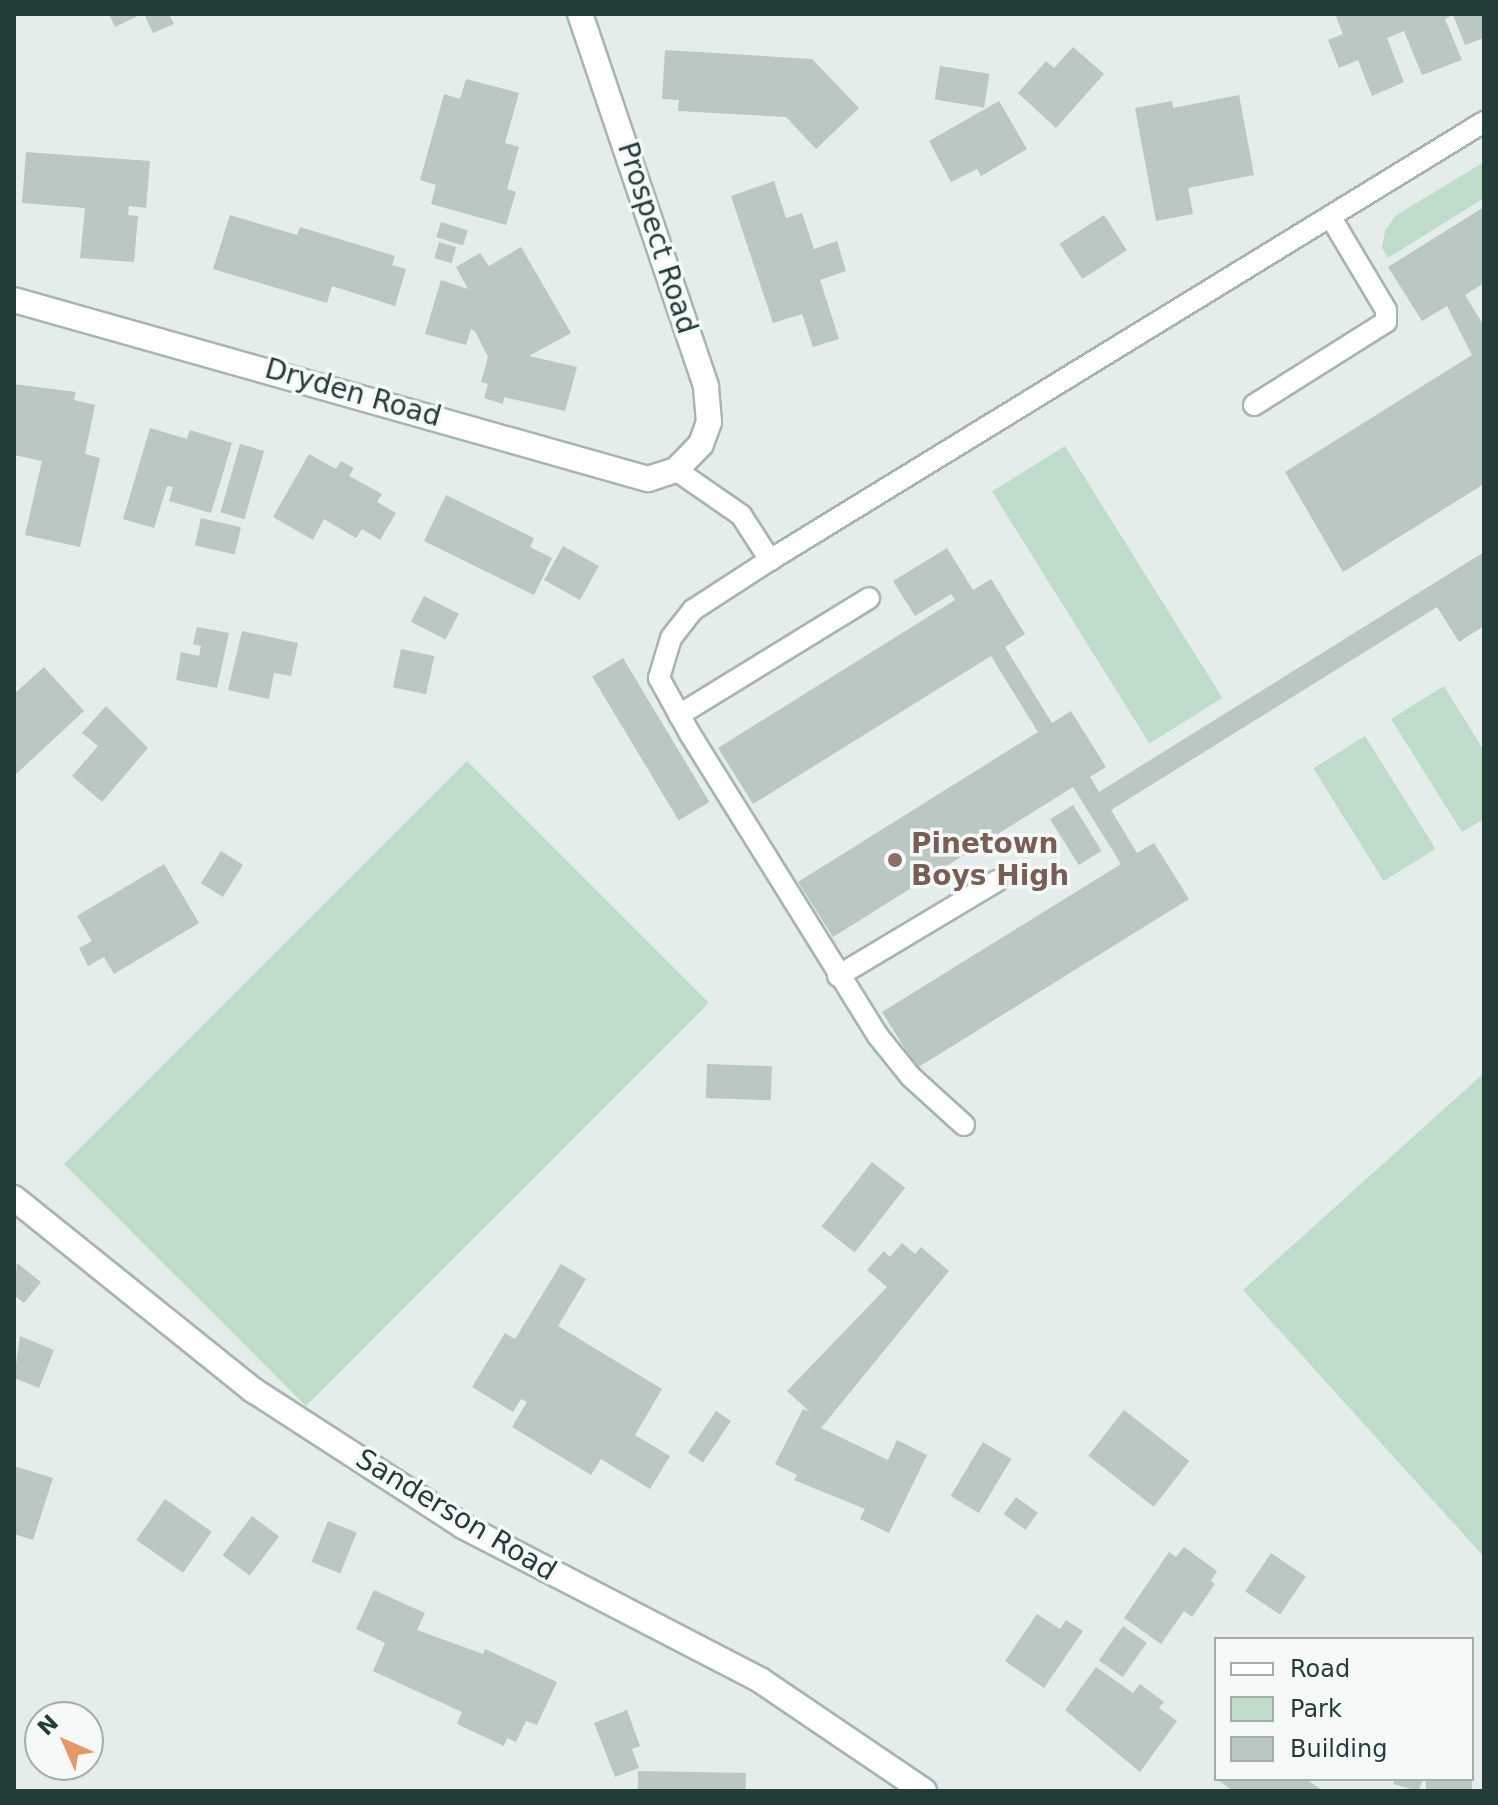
<!DOCTYPE html>
<html>
<head>
<meta charset="utf-8">
<style>
	body { margin:0 }
	#map { position:relative; width:1498px; height:1805px; overflow:hidden; background:#e4edea; font-family:"DejaVu Sans",sans-serif }
	div>[style] { position:absolute }
	.green>* { inset:0; background:#bfdccb; transform-origin:0 0 }
	.building>* { inset:0; background:#bac7c3; transform-origin:0 0 }
	.roads { filter:drop-shadow(2px 0 #a7b5b2) drop-shadow(-2px 0 #a7b5b2) drop-shadow(0 2px #a7b5b2) drop-shadow(0 -2px #a7b5b2) }
	.service>* { height:20px; margin:-10px; padding:0 10px; transform-origin:10px; border-radius:10px; background:#fff }
	.minor>* { height:24px; margin:-12px; padding:0 12px; transform-origin:12px; border-radius:12px; background:#fff }
	.dots>* { width:22px; height:22px; translate:-50% -50%; box-sizing:border-box; border:4px solid #f5f9f8; border-radius:50% }
	span { translate:-50% -50%; white-space:nowrap; text-align:center; line-height:1.15; -webkit-text-stroke:7px #f5f9f8; paint-order:stroke }
	.street-label { font-size:28px; color:#253d3a }
	.education-label { font-size:28px; color:#785e54; font-weight:700 }
	.left { translate:0 -50%; text-align:left }
	.frame { position:absolute; inset:0; border:16px solid #253d3a; pointer-events:none }
	.legend { position:absolute; left:1214px; top:1637px; width:260px; height:144px; box-sizing:border-box; background:#f5f9f8; border:2px solid #a2aeac; margin:0; padding:10px 14px; list-style:none; font-size:24px; color:#253d3a }
	.legend li { display:flex; align-items:center; gap:16px; height:40px }
	.legend b { width:40px; border:2px solid #a2aeac }
	.north { position:absolute; left:24px; top:1701px; width:80px; height:80px; box-sizing:border-box; background:#f5f9f8; border:2px solid #a2aeac; border-radius:50%; rotate:315deg; font-size:22px; font-weight:700; line-height:32px; text-align:center; color:#253d3a }
	.north::after { content:''; display:block; margin:auto; width:28px; height:36px; background:#e79868; clip-path:polygon(50% 0,100% 100%,50% 72%,0 100%) }
</style>
</head>
<body>
<div id="map">
	<div class="green">
		<div style="clip-path:polygon(1484px 162px,1484px 198px,1388px 258px,1382px 248px,1385px 231px,1395px 216px)"></div>
		<div style="left:1065px;top:446px;width:297px;height:86px;rotate:58deg"></div>
		<div style="clip-path:polygon(1444px 686px,1484px 751px,1484px 819px,1462px 832px,1391px 719px)"></div>
		<div style="left:1365px;top:736px;width:133px;height:61px;rotate:58deg"></div>
		<div style="left:467px;top:761px;width:342px;height:570px;rotate:45deg"></div>
		<div style="clip-path:polygon(1484px 1073px,1484px 1557px,1243px 1290px)"></div>
	</div>
	<div class="building">
		<div style="clip-path:polygon(109px 14px,142px 14px,115px 27px)"></div>
		<div style="clip-path:polygon(144px 14px,169px 14px,174px 24px,153px 33px)"></div>
		<div style="clip-path:polygon(1335px 14px,1484px 14px,1484px 38px,1465px 45px,1453px 15px,1445px 19px,1462px 60px,1422px 75px,1404px 31px,1387px 38px,1404px 82px,1372px 96px,1358px 60px,1339px 68px,1328px 40px,1343px 34px)"></div>
		<div style="clip-path:polygon(1073px 47px,1104px 74px,1056px 128px,1018px 93px,1046px 61px,1054px 68px)"></div>
		<div style="clip-path:polygon(665px 50px,812px 59px,859px 108px,816px 149px,786px 117px,678px 111px,679px 100px,662px 99px)"></div>
		<div style="left:940px;top:66px;width:50px;height:34px;rotate:9deg"></div>
		<div style="clip-path:polygon(466px 79px,519px 93px,505px 143px,519px 147px,507px 189px,516px 192px,506px 225px,431px 204px,436px 185px,420px 180px,444px 94px,460px 99px)"></div>
		<div style="clip-path:polygon(1239px 95px,1254px 175px,1188px 188px,1193px 214px,1156px 221px,1135px 108px,1172px 101px,1173px 108px)"></div>
		<div style="clip-path:polygon(999px 101px,1027px 149px,981px 176px,977px 169px,951px 182px,929px 141px)"></div>
		<div style="clip-path:polygon(26px 152px,150px 161px,146px 208px,129px 206px,128px 215px,138px 216px,134px 262px,80px 258px,85px 208px,22px 203px)"></div>
		<div style="clip-path:polygon(774px 181px,786px 218px,802px 213px,814px 249px,837px 241px,846px 271px,820px 280px,839px 339px,813px 347px,802px 314px,773px 323px,731px 196px)"></div>
		<div style="clip-path:polygon(1484px 207px,1484px 283px,1465px 295px,1484px 326px,1484px 484px,1343px 572px,1285px 472px,1472px 355px,1447px 306px,1422px 321px,1388px 267px)"></div>
		<div style="clip-path:polygon(230px 215px,297px 235px,300px 227px,395px 256px,392px 265px,406px 269px,395px 306px,332px 286px,327px 303px,213px 269px)"></div>
		<div style="left:1104px;top:215px;width:42px;height:53px;rotate:57deg"></div>
		<div style="left:441px;top:222px;width:28px;height:16px;rotate:17deg"></div>
		<div style="left:439px;top:242px;width:18px;height:17px;rotate:16deg"></div>
		<div style="clip-path:polygon(521px 247px,571px 333px,529px 356px,577px 367px,565px 411px,504px 397px,503px 404px,484px 398px,488px 384px,481px 382px,488px 357px,475px 331px,471px 329px,466px 345px,425px 334px,441px 280px,468px 289px,456px 267px,480px 253px,489px 266px)"></div>
		<div style="clip-path:polygon(14px 384px,76px 392px,74px 400px,95px 405px,85px 454px,100px 458px,80px 547px,25px 535px,42px 461px,14px 455px)"></div>
		<div style="clip-path:polygon(150px 428px,187px 439px,190px 430px,232px 443px,211px 513px,169px 501px,173px 487px,167px 486px,154px 528px,123px 519px)"></div>
		<div style="left:240px;top:444px;width:25px;height:71px;rotate:16deg"></div>
		<div style="clip-path:polygon(309px 454px,336px 469px,341px 461px,354px 468px,349px 476px,382px 494px,377px 502px,396px 513px,380px 540px,362px 529px,356px 538px,324px 519px,313px 540px,273px 517px)"></div>
		<div style="clip-path:polygon(446px 495px,534px 538px,530px 547px,552px 558px,534px 595px,424px 541px)"></div>
		<div style="left:201px;top:518px;width:41px;height:28px;rotate:13deg"></div>
		<div style="left:563px;top:546px;width:41px;height:39px;rotate:29deg"></div>
		<div style="clip-path:polygon(947px 548px,973px 590px,991px 579px,1025px 634px,1005px 647px,1052px 723px,1071px 711px,1106px 767px,1090px 777px,1099px 792px,1484px 552px,1484px 626px,1459px 642px,1437px 607px,1111px 810px,1137px 853px,1154px 843px,1189px 899px,917px 1068px,882px 1012px,1121px 864px,1073px 787px,833px 937px,798px 882px,1038px 732px,991px 656px,753px 804px,718px 748px,955px 600px,951px 594px,915px 616px,893px 581px)"></div>
		<div style="left:424px;top:596px;width:39px;height:29px;rotate:27deg"></div>
		<div style="clip-path:polygon(197px 627px,229px 633px,217px 688px,176px 680px,181px 652px,199px 656px,201px 646px,193px 644px)"></div>
		<div style="clip-path:polygon(242px 631px,298px 643px,291px 676px,274px 673px,269px 699px,228px 690px)"></div>
		<div style="left:401px;top:649px;width:34px;height:39px;rotate:12deg"></div>
		<div style="left:623px;top:658px;width:168px;height:36px;rotate:59deg"></div>
		<div style="clip-path:polygon(44px 667px,84px 711px,14px 776px,14px 694px)"></div>
		<div style="clip-path:polygon(106px 706px,148px 748px,102px 802px,72px 776px,98px 746px,82px 733px)"></div>
		<div style="left:1073px;top:805px;width:54px;height:27px;rotate:58deg"></div>
		<div style="left:221px;top:851px;width:26px;height:38px;rotate:32deg"></div>
		<div style="clip-path:polygon(164px 864px,199px 923px,114px 974px,104px 957px,88px 966px,79px 948px,92px 941px,77px 916px)"></div>
		<div style="left:707px;top:1064px;width:65px;height:34px;rotate:2deg"></div>
		<div style="left:872px;top:1162px;width:42px;height:82px;rotate:38deg"></div>
		<div style="clip-path:polygon(902px 1243px,915px 1254px,921px 1247px,949px 1271px,821px 1428px,888px 1460px,897px 1440px,927px 1455px,889px 1533px,860px 1519px,865px 1509px,794px 1480px,797px 1475px,775px 1464px,803px 1409px,810px 1412px,787px 1391px,887px 1287px,867px 1270px,884px 1251px,890px 1257px)"></div>
		<div style="clip-path:polygon(17px 1263px,41px 1282px,24px 1303px,14px 1295px)"></div>
		<div style="clip-path:polygon(561px 1264px,586px 1279px,558px 1326px,662px 1389px,635px 1435px,670px 1456px,650px 1489px,601px 1459px,591px 1475px,512px 1427px,527px 1402px,521px 1399px,513px 1412px,472px 1387px,505px 1333px,515px 1339px)"></div>
		<div style="clip-path:polygon(20px 1336px,54px 1350px,39px 1388px,14px 1378px)"></div>
		<div style="left:1124px;top:1410px;width:83px;height:58px;rotate:38deg"></div>
		<div style="left:716px;top:1411px;width:18px;height:50px;rotate:34deg"></div>
		<div style="left:983px;top:1442px;width:33px;height:63px;rotate:31deg"></div>
		<div style="clip-path:polygon(14px 1466px,53px 1478px,33px 1540px,14px 1534px)"></div>
		<div style="left:1016px;top:1497px;width:27px;height:21px;rotate:36deg"></div>
		<div style="left:165px;top:1499px;width:57px;height:50px;rotate:35deg"></div>
		<div style="left:252px;top:1516px;width:34px;height:49px;rotate:37deg"></div>
		<div style="left:328px;top:1521px;width:31px;height:44px;rotate:22deg"></div>
		<div style="clip-path:polygon(1184px 1547px,1217px 1571px,1211px 1581px,1215px 1584px,1192px 1617px,1184px 1611px,1161px 1644px,1124px 1618px,1169px 1552px,1176px 1557px)"></div>
		<div style="left:1271px;top:1553px;width:42px;height:46px;rotate:34deg"></div>
		<div style="clip-path:polygon(374px 1590px,425px 1613px,417px 1630px,483px 1654px,485px 1649px,557px 1682px,537px 1725px,526px 1721px,516px 1742px,507px 1738px,504px 1746px,457px 1724px,462px 1712px,373px 1671px,385px 1643px,356px 1629px)"></div>
		<div style="clip-path:polygon(1037px 1614px,1060px 1629px,1066px 1620px,1083px 1631px,1044px 1688px,1005px 1661px)"></div>
		<div style="left:1123px;top:1626px;width:29px;height:42px;rotate:35deg"></div>
		<div style="clip-path:polygon(1096px 1667px,1133px 1693px,1140px 1684px,1164px 1702px,1159px 1708px,1177px 1721px,1140px 1772px,1065px 1710px)"></div>
		<div style="clip-path:polygon(627px 1710px,640px 1746px,632px 1749px,639px 1768px,615px 1777px,594px 1723px)"></div>
		<div style="left:638px;top:1771px;width:108px;height:20px;rotate:1deg"></div>
		<div style="clip-path:polygon(1217px 1779px,1306px 1779px,1323px 1791px,1233px 1791px)"></div>
		<div style="clip-path:polygon(1395px 1779px,1423px 1779px,1419px 1791px,1393px 1784px)"></div>
		<div style="left:1426px;top:1779px;width:46px;height:12px"></div>
	</div>
	<div class="roads">
		<div class="service">
			<div style="left:1254px;top:405px;width:156px;rotate:-32.2deg"></div>
			<div style="left:1386px;top:322px;width:12px;rotate:-90deg"></div>
			<div style="left:1386px;top:310px;width:109px;rotate:-120.8deg"></div>
			<div style="left:676px;top:470px;width:79px;rotate:34.7deg"></div>
			<div style="left:741px;top:515px;width:54px;rotate:57.2deg"></div>
			<div style="left:679px;top:715px;width:223px;rotate:-31.6deg"></div>
			<div style="left:838px;top:976px;width:185px;rotate:-30.9deg"></div>
			<div style="left:964px;top:1125px;width:72px;rotate:-137.8deg"></div>
			<div style="left:911px;top:1077px;width:53px;rotate:-128.8deg"></div>
			<div style="left:878px;top:1036px;width:356px;rotate:-121.9deg"></div>
			<div style="left:690px;top:734px;width:64px;rotate:-119deg"></div>
			<div style="left:659px;top:678px;width:42px;rotate:-73.3deg"></div>
			<div style="left:671px;top:638px;width:36px;rotate:-52deg"></div>
			<div style="left:693px;top:610px;width:92px;rotate:-33deg"></div>
			<div style="left:770px;top:560px;width:838px;rotate:-31.53deg"></div>
		</div>
		<div class="minor">
			<div style="left:14px;top:300px;width:659px;rotate:15.77deg"></div>
			<div style="left:648px;top:479px;width:29px;rotate:-18deg"></div>
			<div style="left:676px;top:470px;width:36px;rotate:-46deg"></div>
			<div style="left:701px;top:444px;width:23px;rotate:-70deg"></div>
			<div style="left:709px;top:422px;width:36px;rotate:-95deg"></div>
			<div style="left:706px;top:386px;width:393px;rotate:-108.7deg"></div>
			<div style="left:14px;top:1198px;width:307px;rotate:38.8deg"></div>
			<div style="left:253px;top:1390px;width:250px;rotate:32.9deg"></div>
			<div style="left:463px;top:1526px;width:335px;rotate:27.4deg"></div>
			<div style="left:760px;top:1680px;width:198px;rotate:34.1deg"></div>
		</div>
	</div>
	<div class="dots">
		<div style="left:895px;top:860px;background:#8d6e63"></div>
	</div>
	<div class="street-label">
		<span style="left:657px;top:238px;rotate:72deg">Prospect Road</span>
		<span style="left:353px;top:393px;rotate:16deg">Dryden Road</span>
		<span style="left:456px;top:1515px;rotate:31deg">Sanderson Road</span>
	</div>
	<div class="education-label">
		<span class="left" style="left:911px;top:860px">Pinetown<br>Boys High</span>
	</div>
	<div class="frame"></div>
	<ul class="legend">
	<li><b style="height:10px;background:#fff"></b>Road</li>
	<li><b style="height:22px;background:#bfdccb"></b>Park</li>
	<li><b style="height:22px;background:#bac7c3"></b>Building</li>
	</ul>
	<div class="north">N</div>
</div>
</body>
</html>
